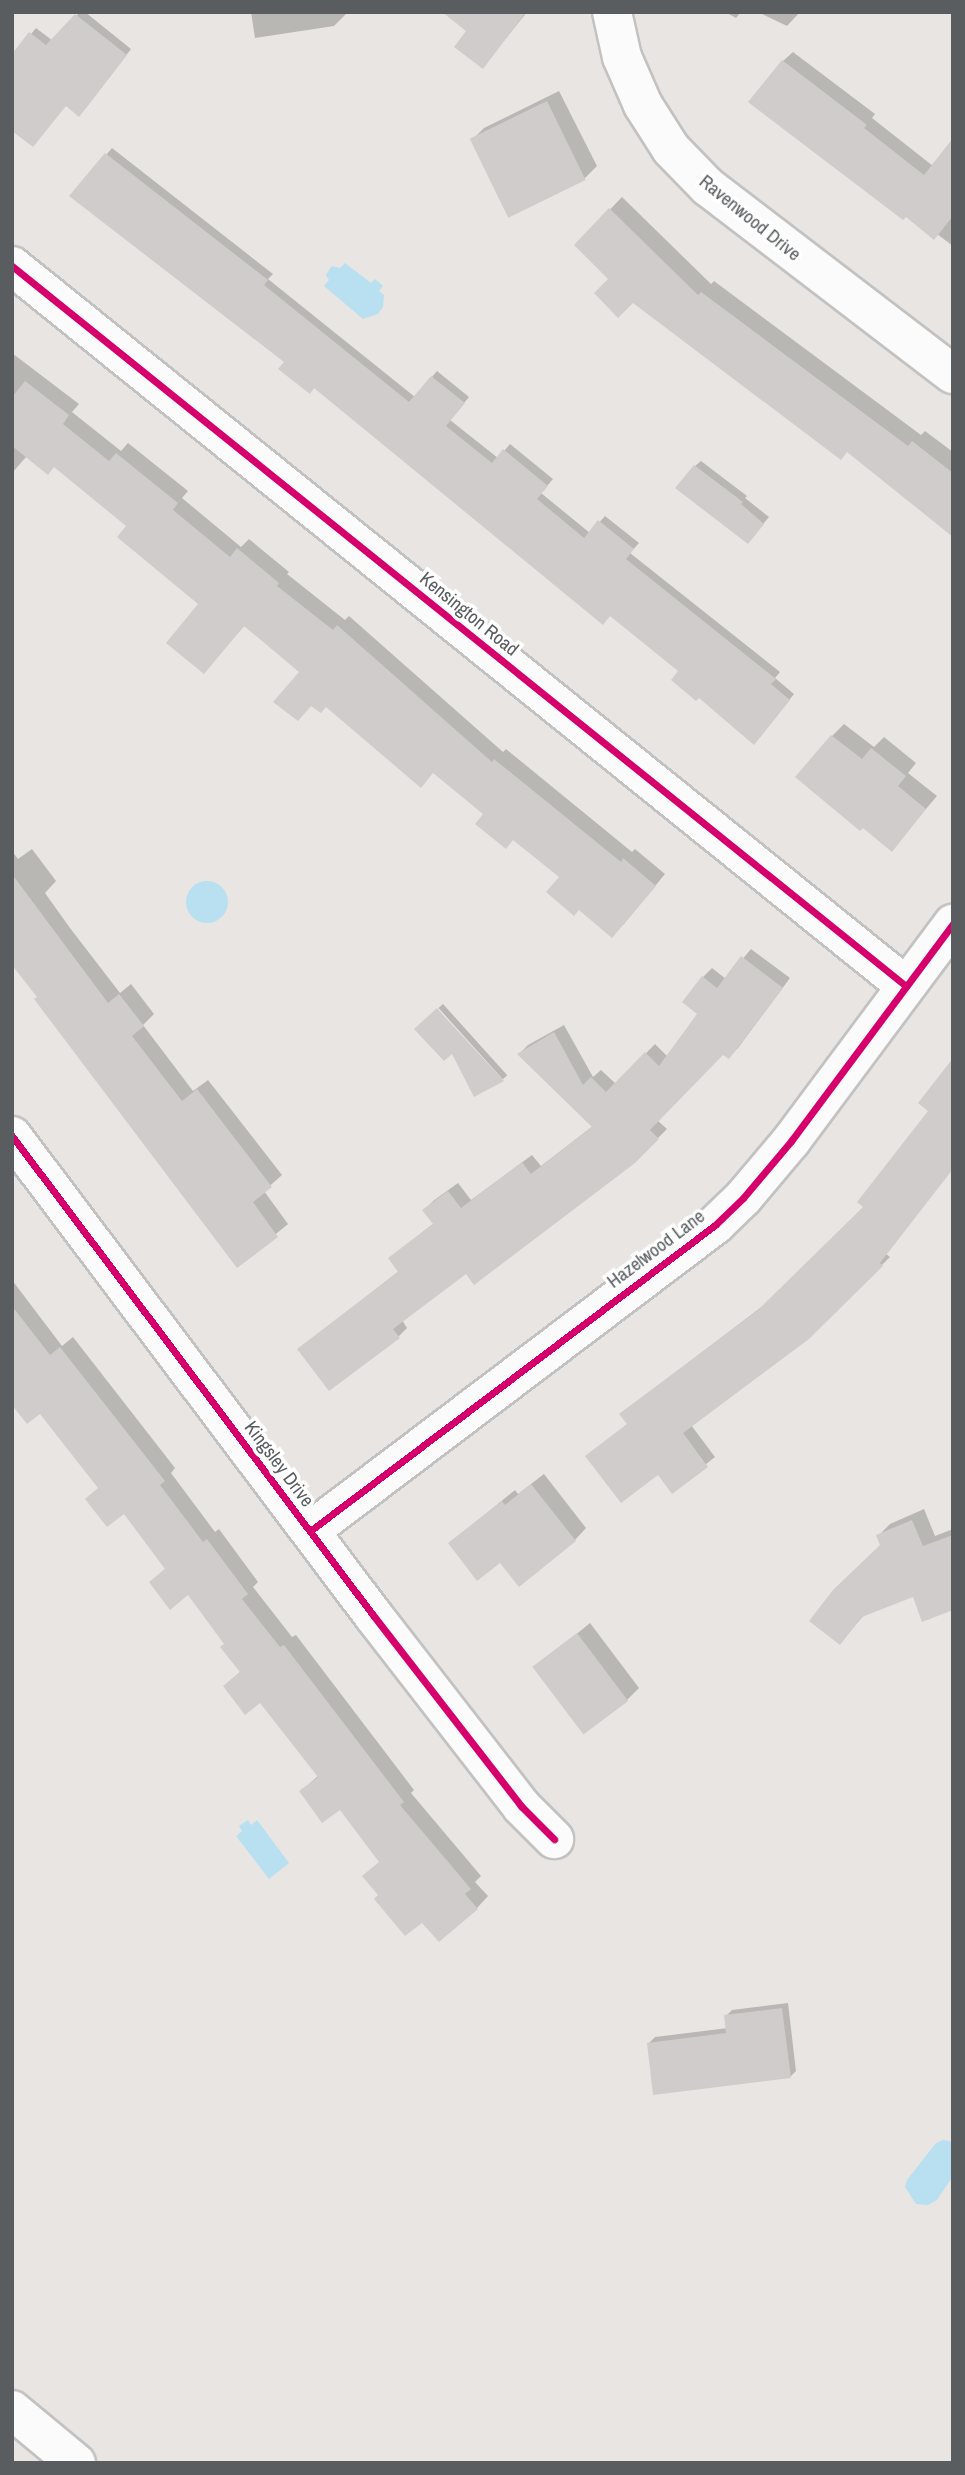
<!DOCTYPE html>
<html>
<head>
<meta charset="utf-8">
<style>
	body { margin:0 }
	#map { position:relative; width:965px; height:2475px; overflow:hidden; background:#e8e5e2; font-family:"Archivo Narrow",sans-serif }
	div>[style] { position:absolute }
	.water>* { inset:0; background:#b8e0f0 }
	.round { border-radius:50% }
	.shadow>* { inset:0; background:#0003; transform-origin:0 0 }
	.building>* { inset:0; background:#cfcccb; transform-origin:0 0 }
	.roads { filter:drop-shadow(2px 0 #c2c2c2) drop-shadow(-2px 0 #c2c2c2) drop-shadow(0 2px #c2c2c2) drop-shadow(0 -2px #c2c2c2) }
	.minor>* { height:38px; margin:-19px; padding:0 19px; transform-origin:19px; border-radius:19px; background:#fcfbfb }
	.cycleway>* { height:7px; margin:-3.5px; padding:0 3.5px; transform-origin:3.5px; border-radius:3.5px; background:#d6006c }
	span { translate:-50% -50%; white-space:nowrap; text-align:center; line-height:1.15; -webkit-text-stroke:7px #fff; paint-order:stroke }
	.street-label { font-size:19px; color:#595d5f }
	.frame { position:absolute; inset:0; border:14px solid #595d5f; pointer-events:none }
</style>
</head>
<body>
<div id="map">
	<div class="water">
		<div style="clip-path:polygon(345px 263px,371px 283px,375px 279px,383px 286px,379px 291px,384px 295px,383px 307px,378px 314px,363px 319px,324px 286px,329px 280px,326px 275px,329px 270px,332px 266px,340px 268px)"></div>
		<div class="round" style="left:186px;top:881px;width:42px;height:42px"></div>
		<div style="clip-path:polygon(248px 1820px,251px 1825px,257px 1820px,289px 1863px,269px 1879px,236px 1836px,242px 1831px,239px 1826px)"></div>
		<div style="clip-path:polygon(943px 2140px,953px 2142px,953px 2176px,937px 2200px,928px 2205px,916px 2204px,905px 2187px,907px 2180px,936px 2143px)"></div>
	</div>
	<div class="shadow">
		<div style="clip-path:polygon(80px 12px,85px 12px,131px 49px,85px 109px,66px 104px,31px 34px,36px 28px,53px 41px)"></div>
		<div style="clip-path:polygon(251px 12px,346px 12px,346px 14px,334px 26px,255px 38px)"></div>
		<div style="clip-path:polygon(444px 12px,527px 12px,483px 67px,469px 30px)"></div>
		<div style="clip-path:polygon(725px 12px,741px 12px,736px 18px)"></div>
		<div style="clip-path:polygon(758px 12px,800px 12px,787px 26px)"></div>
		<div style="clip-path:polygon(793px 52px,875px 114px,872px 118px,933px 166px,953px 152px,953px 246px,937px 234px,783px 61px)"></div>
		<div style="clip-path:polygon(559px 91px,597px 166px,585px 178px,472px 140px,484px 128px)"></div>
		<div style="clip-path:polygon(112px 148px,273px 274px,268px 279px,415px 397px,437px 371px,469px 397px,450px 420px,498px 458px,510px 444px,553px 479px,541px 493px,590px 533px,605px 516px,639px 543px,630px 553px,780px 672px,775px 678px,794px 694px,760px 737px,681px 671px,72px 196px)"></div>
		<div style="clip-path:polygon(622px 197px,711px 284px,714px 281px,921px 435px,925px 431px,953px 452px,953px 519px,848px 451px,611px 278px,576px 245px)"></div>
		<div style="clip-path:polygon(12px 353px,79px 404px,72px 412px,121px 451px,128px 443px,188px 491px,182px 498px,241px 547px,249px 539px,289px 572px,287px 574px,345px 620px,349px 616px,503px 752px,506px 749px,632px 852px,635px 849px,665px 874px,623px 925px,434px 772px,327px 705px,312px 704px,298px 719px,301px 672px,245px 625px,204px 672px,201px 603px,128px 525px,55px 466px,27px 456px,12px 473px)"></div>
		<div style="clip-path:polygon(701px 461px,747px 496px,745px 498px,769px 517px,753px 536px,695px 466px)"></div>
		<div style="clip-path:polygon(844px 724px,874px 747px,884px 737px,916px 763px,908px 773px,937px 796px,892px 849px,832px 736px)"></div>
		<div style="clip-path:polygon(32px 849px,56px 881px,45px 893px,70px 928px,120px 993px,131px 984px,154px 1014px,143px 1025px,193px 1091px,208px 1080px,282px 1175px,264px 1191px,288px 1224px,237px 1266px,12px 961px,12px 851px,18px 859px)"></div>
		<div style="clip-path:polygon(751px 949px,790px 978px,738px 1048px,729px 1057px,723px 1053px,657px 1120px,667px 1129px,634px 1162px,466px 1271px,402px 1320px,407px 1328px,398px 1337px,299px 1349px,399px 1271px,390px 1258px,434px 1223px,424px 1210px,433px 1201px,458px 1183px,471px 1200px,532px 1155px,541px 1166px,593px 1126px,519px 1054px,528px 1045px,564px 1025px,593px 1077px,601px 1070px,616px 1084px,655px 1044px,668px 1057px,699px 1013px,684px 1002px,703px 977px,712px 968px,726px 979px)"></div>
		<div style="left:443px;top:1004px;width:96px;height:6px;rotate:48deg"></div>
		<div style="clip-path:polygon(930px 1111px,886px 1254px,890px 1257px,808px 1338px,691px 1425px,715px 1457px,672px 1491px,621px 1414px,768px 1302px,865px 1207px)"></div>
		<div style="clip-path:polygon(12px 1280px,62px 1346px,73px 1337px,175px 1468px,171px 1473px,215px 1532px,219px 1529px,258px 1582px,253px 1587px,292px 1637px,296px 1635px,414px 1790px,411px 1793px,481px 1876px,475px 1882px,488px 1896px,477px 1908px,422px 1920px,380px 1895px,381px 1861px,341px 1807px,301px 1791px,319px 1775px,261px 1701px,225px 1686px,241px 1671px,226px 1644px,188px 1593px,151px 1582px,166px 1568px,124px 1511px,99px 1487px,40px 1412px,12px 1402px)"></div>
		<div style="clip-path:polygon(544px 1474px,586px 1528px,575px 1540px,500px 1560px,450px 1543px,515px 1490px,518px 1494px)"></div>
		<div style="clip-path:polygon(924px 1509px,935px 1536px,953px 1529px,953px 1608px,914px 1595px,865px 1614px,840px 1643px,882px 1545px,878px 1536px,890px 1524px)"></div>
		<div style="clip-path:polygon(590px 1623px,639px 1688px,627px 1700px,536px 1667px)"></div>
		<div style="clip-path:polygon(788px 2003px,796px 2071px,791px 2076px,649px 2043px,655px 2037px,728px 2028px,726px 2016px,732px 2010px)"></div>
	</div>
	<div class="building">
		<div style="clip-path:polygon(442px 12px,526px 12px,483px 69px,454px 47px,466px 31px)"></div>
		<div style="clip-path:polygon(75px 14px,127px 55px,79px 117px,66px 106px,33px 147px,12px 131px,12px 54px,29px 32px,46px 45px)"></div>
		<div style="clip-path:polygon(782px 60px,867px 125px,864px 128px,924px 175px,953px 138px,953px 216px,934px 240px,906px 217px,903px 220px,748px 102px)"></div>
		<div style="left:547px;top:101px;width:88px;height:86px;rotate:64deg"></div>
		<div style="clip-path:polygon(105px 153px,268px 280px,264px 285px,409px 402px,431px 376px,465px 403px,446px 426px,492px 463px,503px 449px,548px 486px,537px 499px,584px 538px,598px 520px,634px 549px,626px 559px,776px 679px,771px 684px,790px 700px,754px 745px,699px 698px,696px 701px,671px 680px,678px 671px,610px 616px,603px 625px,314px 388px,310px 394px,278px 369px,284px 362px,69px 196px)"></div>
		<div style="clip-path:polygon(609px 208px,698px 295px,701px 292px,908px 446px,912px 441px,953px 473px,953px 537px,847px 452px,841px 460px,633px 303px,618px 318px,594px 293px,608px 279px,574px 245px)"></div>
		<div style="clip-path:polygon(25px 381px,69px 415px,63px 424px,109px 461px,116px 453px,178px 503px,173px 510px,230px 557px,237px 548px,279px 583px,277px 586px,333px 630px,337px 625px,492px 762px,494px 759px,621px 862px,623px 858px,656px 886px,612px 938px,579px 910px,574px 916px,546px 892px,559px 877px,513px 840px,506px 849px,475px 824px,483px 814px,433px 773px,421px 788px,326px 707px,321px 713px,311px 706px,298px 721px,273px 702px,299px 672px,244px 626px,204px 674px,166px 643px,198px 604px,117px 537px,126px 526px,54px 467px,48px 475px,12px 446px,12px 397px)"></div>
		<div style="clip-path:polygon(694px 465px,743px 502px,741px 504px,764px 524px,748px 544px,675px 488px)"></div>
		<div style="clip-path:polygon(831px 735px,862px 759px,871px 748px,906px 776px,898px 786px,926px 809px,892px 852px,863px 828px,860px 831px,795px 777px)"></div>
		<div style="clip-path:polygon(12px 874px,108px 1003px,119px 994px,144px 1026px,132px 1036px,182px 1101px,197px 1089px,272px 1187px,253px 1202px,278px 1237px,237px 1268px,34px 999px,37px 997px,12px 965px)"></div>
		<div style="clip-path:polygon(741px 956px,783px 988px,729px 1059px,723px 1055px,650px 1130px,659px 1139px,635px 1163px,474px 1285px,466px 1274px,393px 1329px,400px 1338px,329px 1391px,297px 1349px,398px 1272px,388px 1258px,433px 1224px,422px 1210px,448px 1191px,461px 1208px,522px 1162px,531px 1174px,592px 1127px,517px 1054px,554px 1032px,583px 1085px,591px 1077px,606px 1092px,645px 1052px,659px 1066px,697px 1014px,682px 1002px,702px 976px,717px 988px)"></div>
		<div style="clip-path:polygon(437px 1008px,442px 1014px,504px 1081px,474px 1097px,452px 1054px,444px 1061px,414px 1029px)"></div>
		<div style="clip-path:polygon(953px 1058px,953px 1169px,880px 1263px,883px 1266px,809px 1339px,683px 1433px,708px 1467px,672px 1494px,658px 1475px,621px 1503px,585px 1456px,627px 1424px,619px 1414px,758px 1310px,863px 1207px,857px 1202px,928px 1111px,918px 1103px)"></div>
		<div style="clip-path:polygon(12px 1306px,50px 1355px,60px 1347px,165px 1481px,160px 1485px,203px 1542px,207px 1539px,248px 1594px,242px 1599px,280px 1647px,284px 1645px,404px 1802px,400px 1805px,471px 1889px,465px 1894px,478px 1909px,439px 1942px,422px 1923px,405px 1936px,374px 1899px,378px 1895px,362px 1876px,379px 1862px,340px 1810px,322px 1823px,299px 1791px,318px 1777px,260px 1703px,245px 1715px,223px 1686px,240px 1672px,220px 1647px,224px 1644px,188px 1595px,170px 1610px,149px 1582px,165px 1569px,124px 1514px,107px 1527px,85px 1499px,98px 1488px,40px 1414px,27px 1424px,12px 1405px)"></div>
		<div style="clip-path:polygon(531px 1484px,576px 1541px,519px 1587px,500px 1563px,477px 1581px,448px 1543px,502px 1501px,505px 1505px)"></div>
		<div style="clip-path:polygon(912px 1520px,923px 1546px,953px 1535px,953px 1610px,922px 1622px,913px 1597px,862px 1617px,840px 1645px,809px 1621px,833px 1590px,880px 1545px,876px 1535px)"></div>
		<div style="left:577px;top:1633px;width:85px;height:56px;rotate:53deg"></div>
		<div style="clip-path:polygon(782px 2008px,791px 2078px,653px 2095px,647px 2043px,726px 2033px,724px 2015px)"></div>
	</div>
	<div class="roads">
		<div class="minor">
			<div style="left:612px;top:12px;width:46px;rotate:77.5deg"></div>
			<div style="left:622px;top:57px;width:52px;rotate:66.4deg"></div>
			<div style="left:643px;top:105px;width:52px;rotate:57.5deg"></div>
			<div style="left:671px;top:149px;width:53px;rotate:45.8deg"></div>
			<div style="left:708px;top:187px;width:308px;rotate:37.4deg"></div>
			<div style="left:12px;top:266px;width:1148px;rotate:38.85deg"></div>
			<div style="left:12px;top:1136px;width:600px;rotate:53deg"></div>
			<div style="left:373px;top:1615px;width:242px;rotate:52.2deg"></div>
			<div style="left:521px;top:1806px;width:47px;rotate:45deg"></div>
			<div style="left:310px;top:1531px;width:508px;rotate:-37.07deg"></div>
			<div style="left:715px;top:1225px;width:39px;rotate:-44deg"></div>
			<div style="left:743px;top:1198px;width:75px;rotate:-49.9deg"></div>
			<div style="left:791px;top:1141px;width:271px;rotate:-53.3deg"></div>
			<div style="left:12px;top:2410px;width:83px;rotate:39.6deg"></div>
		</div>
	</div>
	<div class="cycleway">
		<div style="left:12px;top:266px;width:1148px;rotate:38.85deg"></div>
		<div style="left:12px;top:1136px;width:600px;rotate:53deg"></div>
		<div style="left:373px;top:1615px;width:242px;rotate:52.2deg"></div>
		<div style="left:521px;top:1806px;width:47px;rotate:45deg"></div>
		<div style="left:310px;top:1531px;width:508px;rotate:-37.07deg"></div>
		<div style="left:715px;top:1225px;width:39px;rotate:-44deg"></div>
		<div style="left:743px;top:1198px;width:75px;rotate:-49.9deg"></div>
		<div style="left:791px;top:1141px;width:271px;rotate:-53.3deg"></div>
	</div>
	<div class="street-label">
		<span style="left:750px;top:218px;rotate:39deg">Ravenwood Drive</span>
		<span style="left:469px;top:614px;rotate:39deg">Kensington Road</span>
		<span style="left:656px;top:1249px;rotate:-37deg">Hazelwood Lane</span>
		<span style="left:279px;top:1464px;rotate:53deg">Kingsley Drive</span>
	</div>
	<div class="frame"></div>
</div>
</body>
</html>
